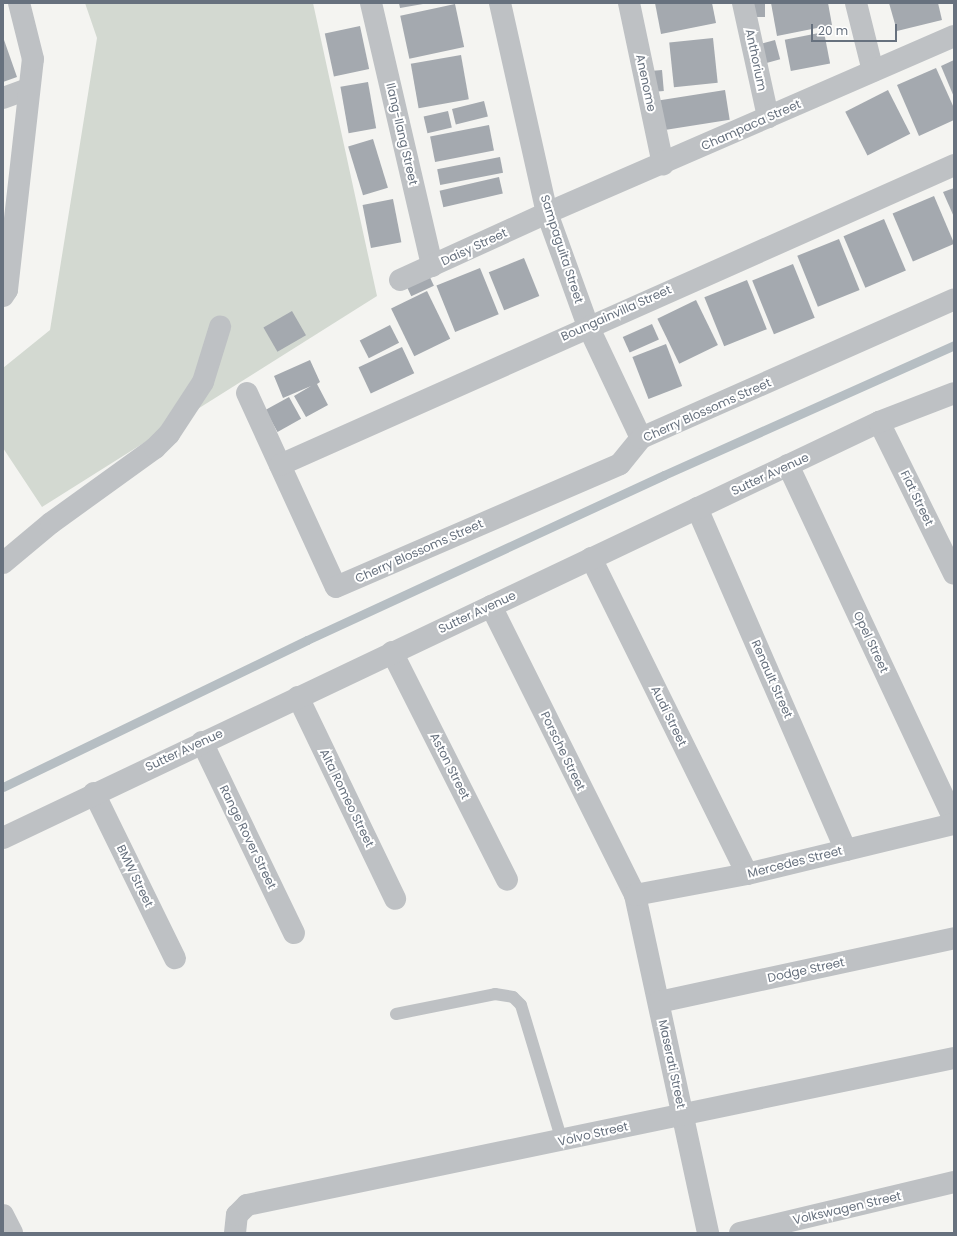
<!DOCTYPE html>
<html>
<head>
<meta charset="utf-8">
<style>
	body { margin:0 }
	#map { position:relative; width:957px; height:1236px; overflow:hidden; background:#f4f4f1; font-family:Poppins,sans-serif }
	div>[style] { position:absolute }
	.green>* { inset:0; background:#d3d9d1 }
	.stream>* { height:9px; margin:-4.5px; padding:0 4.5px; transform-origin:4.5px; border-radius:4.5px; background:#b6bec3 }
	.building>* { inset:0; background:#a4a9af; transform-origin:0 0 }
	.service>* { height:12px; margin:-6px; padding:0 6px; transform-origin:6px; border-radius:6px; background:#bec1c4 }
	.minor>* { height:22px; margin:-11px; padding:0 11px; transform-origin:11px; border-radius:11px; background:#bec1c4 }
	span { translate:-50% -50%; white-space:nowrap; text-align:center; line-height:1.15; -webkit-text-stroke:4px #fff; paint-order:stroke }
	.street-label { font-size:12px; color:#67717e }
	.frame { position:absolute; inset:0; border:4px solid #67717e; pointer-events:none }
	.scale { position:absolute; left:811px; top:24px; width:86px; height:18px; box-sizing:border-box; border:2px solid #67717e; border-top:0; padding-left:5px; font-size:12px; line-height:14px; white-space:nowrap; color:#67717e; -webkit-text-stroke:3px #fff; paint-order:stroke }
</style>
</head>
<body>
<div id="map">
	<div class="green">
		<div style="clip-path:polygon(85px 3px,313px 3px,377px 296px,42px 507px,3px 448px,3px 368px,50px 330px,97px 38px)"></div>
	</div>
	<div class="stream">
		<div style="left:3px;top:787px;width:338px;rotate:-25.8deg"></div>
		<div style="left:307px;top:640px;width:393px;rotate:-24.8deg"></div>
		<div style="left:664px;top:475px;width:318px;rotate:-24.1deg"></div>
	</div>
	<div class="building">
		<div style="clip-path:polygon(399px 3px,423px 3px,423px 4px,400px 8px)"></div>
		<div style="clip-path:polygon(655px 3px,712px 3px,716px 23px,661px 34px)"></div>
		<div style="left:752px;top:3px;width:13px;height:14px"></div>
		<div style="clip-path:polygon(771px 3px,828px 3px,832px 25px,777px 36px)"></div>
		<div style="clip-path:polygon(889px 3px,938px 3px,942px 20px,897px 31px)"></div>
		<div style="left:455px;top:4px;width:44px;height:56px;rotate:78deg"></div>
		<div style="left:360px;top:26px;width:44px;height:36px;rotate:78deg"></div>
		<div style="left:824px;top:32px;width:32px;height:40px;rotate:79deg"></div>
		<div style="clip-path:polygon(3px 37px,17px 77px,3px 82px)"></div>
		<div style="left:713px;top:38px;width:45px;height:44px;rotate:84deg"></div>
		<div style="left:775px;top:40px;width:20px;height:16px;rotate:75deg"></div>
		<div style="left:461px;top:55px;width:45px;height:51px;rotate:80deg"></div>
		<div style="clip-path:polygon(954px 60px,954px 97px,941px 66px)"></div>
		<div style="clip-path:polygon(936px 68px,954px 108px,954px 120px,919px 136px,897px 85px)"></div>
		<div style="left:662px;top:70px;width:21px;height:9px;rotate:85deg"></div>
		<div style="left:368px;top:82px;width:47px;height:28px;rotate:80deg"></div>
		<div style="left:725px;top:90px;width:30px;height:69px;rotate:81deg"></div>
		<div style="left:888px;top:90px;width:49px;height:48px;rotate:63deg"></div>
		<div style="left:484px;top:101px;width:16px;height:33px;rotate:76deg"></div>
		<div style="left:448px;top:111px;width:17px;height:25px;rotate:77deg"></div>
		<div style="left:489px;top:125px;width:26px;height:60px;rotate:79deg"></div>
		<div style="left:373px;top:139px;width:51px;height:26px;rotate:73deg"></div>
		<div style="left:500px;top:157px;width:16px;height:64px;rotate:79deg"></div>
		<div style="left:499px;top:177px;width:17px;height:61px;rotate:77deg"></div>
		<div style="clip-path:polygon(954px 188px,954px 217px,943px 192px)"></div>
		<div style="left:934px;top:196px;width:52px;height:45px;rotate:67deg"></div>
		<div style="left:393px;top:199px;width:44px;height:31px;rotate:79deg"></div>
		<div style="left:884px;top:219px;width:56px;height:44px;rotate:67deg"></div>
		<div style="left:839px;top:239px;width:55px;height:45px;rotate:68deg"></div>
		<div style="left:524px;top:258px;width:41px;height:38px;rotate:68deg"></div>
		<div style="left:793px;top:264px;width:58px;height:44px;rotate:68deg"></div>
		<div style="left:480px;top:268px;width:50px;height:47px;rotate:68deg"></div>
		<div style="left:428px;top:273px;width:14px;height:25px;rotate:65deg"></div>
		<div style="left:747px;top:280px;width:53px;height:46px;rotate:68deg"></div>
		<div style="left:427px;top:291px;width:53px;height:40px;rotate:64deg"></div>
		<div style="left:696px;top:300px;width:50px;height:43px;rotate:64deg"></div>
		<div style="left:292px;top:311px;width:28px;height:33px;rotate:60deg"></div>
		<div style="left:652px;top:324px;width:17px;height:32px;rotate:66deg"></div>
		<div style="left:390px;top:325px;width:20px;height:34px;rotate:63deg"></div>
		<div style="left:666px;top:344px;width:45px;height:36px;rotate:69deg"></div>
		<div style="left:402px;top:347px;width:29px;height:48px;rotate:65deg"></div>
		<div style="clip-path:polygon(310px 360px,320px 382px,317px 384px,328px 405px,306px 417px,294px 396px,311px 386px,283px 398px,274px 376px)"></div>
		<div style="left:289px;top:397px;width:25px;height:27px;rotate:61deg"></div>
	</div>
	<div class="service">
		<div style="left:396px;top:1014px;width:101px;rotate:-11.4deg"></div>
		<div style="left:495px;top:994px;width:18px;rotate:9deg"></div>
		<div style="left:513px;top:997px;width:11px;rotate:45deg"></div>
		<div style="left:521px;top:1005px;width:142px;rotate:73.2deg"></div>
	</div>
	<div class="minor">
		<div style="left:371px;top:3px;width:270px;rotate:76.9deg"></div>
		<div style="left:500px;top:3px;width:215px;rotate:77.4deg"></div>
		<div style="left:547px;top:213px;width:120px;rotate:70.1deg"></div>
		<div style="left:588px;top:326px;width:124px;rotate:64.7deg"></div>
		<div style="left:629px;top:3px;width:165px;rotate:78.1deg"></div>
		<div style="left:743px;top:3px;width:117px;rotate:77.6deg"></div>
		<div style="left:856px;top:3px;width:70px;rotate:76deg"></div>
		<div style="left:3px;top:98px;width:27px;rotate:-20deg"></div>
		<div style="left:400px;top:280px;width:162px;rotate:-24.5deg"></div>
		<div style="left:547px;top:213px;width:444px;rotate:-23.5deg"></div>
		<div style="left:3px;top:296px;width:7px;rotate:-56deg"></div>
		<div style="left:7px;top:290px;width:232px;rotate:-83.6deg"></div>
		<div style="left:33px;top:59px;width:58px;rotate:-104deg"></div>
		<div style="left:247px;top:393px;width:213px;rotate:65.4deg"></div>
		<div style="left:336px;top:587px;width:309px;rotate:-23.4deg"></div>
		<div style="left:620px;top:464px;width:33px;rotate:-51deg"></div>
		<div style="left:641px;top:438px;width:342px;rotate:-23.9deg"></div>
		<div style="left:879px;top:422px;width:169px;rotate:63.7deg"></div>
		<div style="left:280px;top:465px;width:738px;rotate:-23.99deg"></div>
		<div style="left:788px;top:465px;width:391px;rotate:64.9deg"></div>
		<div style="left:697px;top:508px;width:373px;rotate:66.5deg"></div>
		<div style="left:591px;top:558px;width:352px;rotate:63.7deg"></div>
		<div style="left:3px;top:563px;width:62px;rotate:-39.8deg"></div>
		<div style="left:51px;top:523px;width:128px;rotate:-35.8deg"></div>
		<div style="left:155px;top:448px;width:20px;rotate:-45deg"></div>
		<div style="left:169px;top:434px;width:62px;rotate:-56.8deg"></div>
		<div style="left:203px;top:382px;width:58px;rotate:-72.8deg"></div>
		<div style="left:491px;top:606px;width:323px;rotate:63.5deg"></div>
		<div style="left:635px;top:895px;width:346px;rotate:77.8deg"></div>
		<div style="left:392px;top:652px;width:255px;rotate:63.2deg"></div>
		<div style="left:298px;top:697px;width:224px;rotate:64.3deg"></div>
		<div style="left:202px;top:742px;width:212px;rotate:64.3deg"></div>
		<div style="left:94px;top:793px;width:184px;rotate:63.9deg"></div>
		<div style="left:3px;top:838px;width:970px;rotate:-25.4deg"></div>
		<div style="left:879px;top:422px;width:80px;rotate:-21.1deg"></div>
		<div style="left:635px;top:895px;width:114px;rotate:-10.6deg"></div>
		<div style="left:747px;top:874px;width:213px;rotate:-13.6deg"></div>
		<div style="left:659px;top:1002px;width:302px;rotate:-12.2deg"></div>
		<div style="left:3px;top:1215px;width:20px;rotate:63deg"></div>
		<div style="left:235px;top:1233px;width:18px;rotate:-84deg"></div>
		<div style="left:237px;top:1215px;width:14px;rotate:-45deg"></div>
		<div style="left:247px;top:1205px;width:722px;rotate:-11.75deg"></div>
		<div style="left:740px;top:1233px;width:220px;rotate:-13.4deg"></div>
	</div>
	<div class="street-label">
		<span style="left:756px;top:60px;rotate:78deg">Anthorium</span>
		<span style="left:646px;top:83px;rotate:78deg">Anenome</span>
		<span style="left:751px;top:125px;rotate:-24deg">Champaca Street</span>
		<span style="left:402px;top:134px;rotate:77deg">Ilang-Ilang Street</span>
		<span style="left:474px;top:247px;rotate:-25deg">Daisy Street</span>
		<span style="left:562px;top:249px;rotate:72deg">Sampaguita Street</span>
		<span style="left:616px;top:313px;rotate:-24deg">Boungainvilla Street</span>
		<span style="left:707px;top:410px;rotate:-24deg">Cherry Blossoms Street</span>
		<span style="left:770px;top:474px;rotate:-25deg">Sutter Avenue</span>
		<span style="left:917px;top:498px;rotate:64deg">Fiat Street</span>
		<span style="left:419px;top:551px;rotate:-24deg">Cherry Blossoms Street</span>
		<span style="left:477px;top:612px;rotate:-25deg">Sutter Avenue</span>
		<span style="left:871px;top:642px;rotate:65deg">Opel Street</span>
		<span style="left:772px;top:679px;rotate:66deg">Renault Street</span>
		<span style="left:669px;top:716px;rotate:64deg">Audi Street</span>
		<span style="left:184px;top:750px;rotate:-25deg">Sutter Avenue</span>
		<span style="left:563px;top:751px;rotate:64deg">Porsche Street</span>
		<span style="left:450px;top:766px;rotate:63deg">Aston Street</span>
		<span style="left:347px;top:798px;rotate:64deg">Alta Romeo Street</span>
		<span style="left:248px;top:837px;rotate:64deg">Range Rover Street</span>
		<span style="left:795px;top:862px;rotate:-14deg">Mercedes Street</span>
		<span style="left:135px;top:876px;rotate:64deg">BMW Street</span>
		<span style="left:806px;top:970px;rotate:-12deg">Dodge Street</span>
		<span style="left:672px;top:1064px;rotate:78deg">Maserati Street</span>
		<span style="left:593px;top:1134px;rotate:-13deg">Volvo Street</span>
		<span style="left:847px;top:1208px;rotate:-13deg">Volkswagen Street</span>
	</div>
	<div class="frame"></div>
	<div class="scale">20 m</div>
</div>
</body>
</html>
